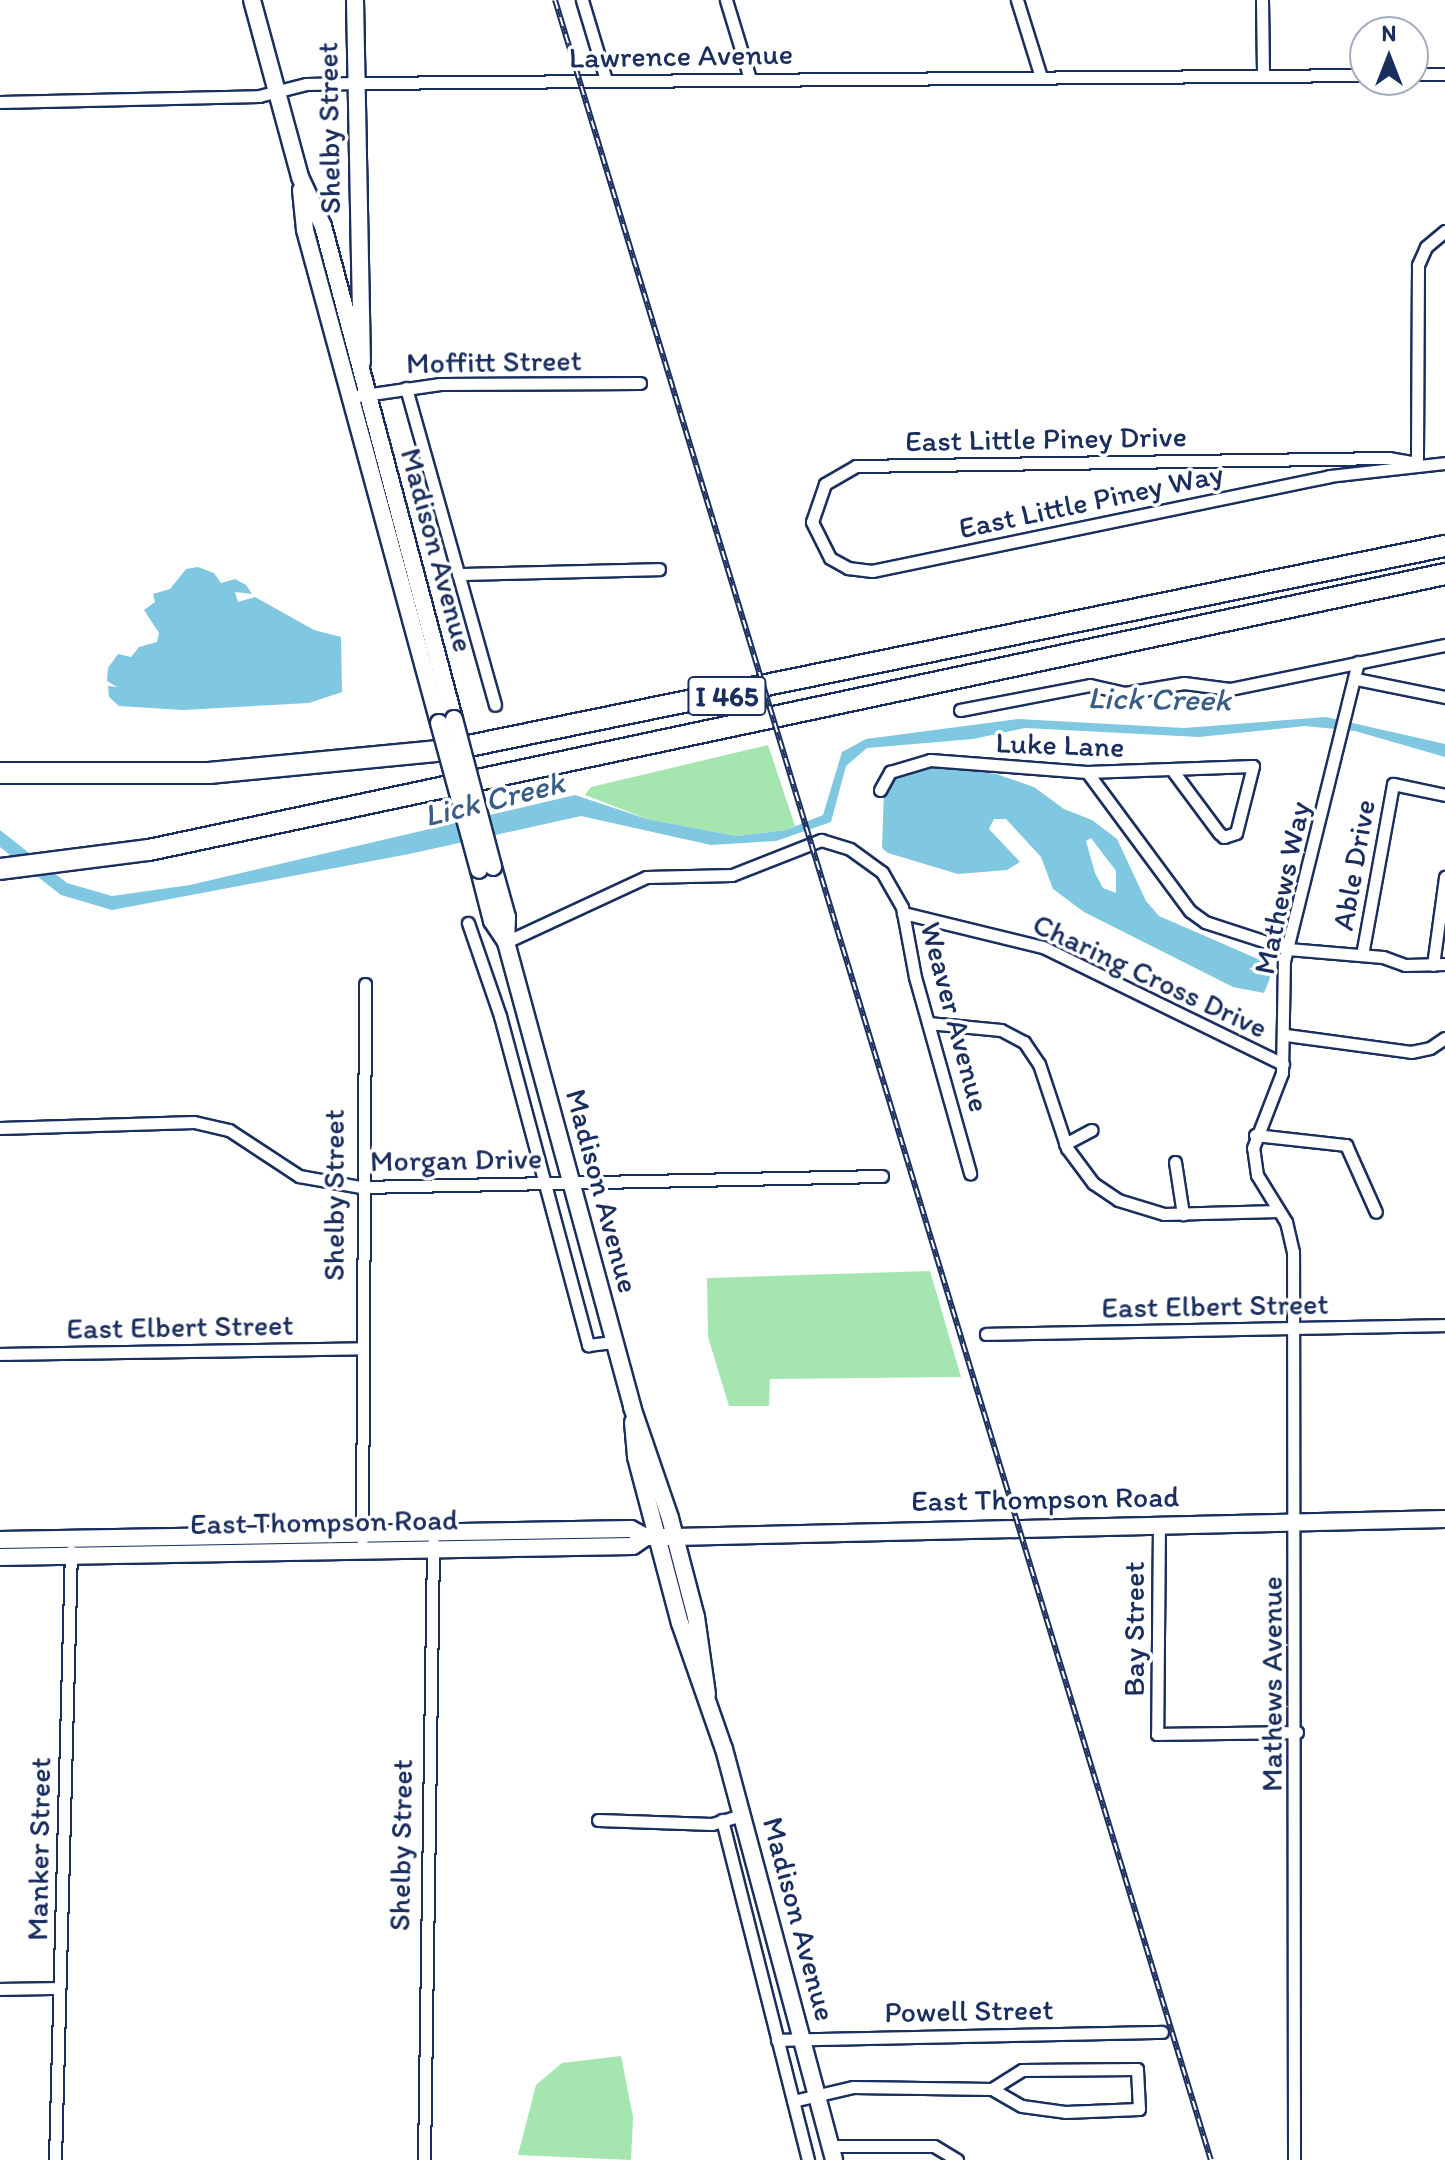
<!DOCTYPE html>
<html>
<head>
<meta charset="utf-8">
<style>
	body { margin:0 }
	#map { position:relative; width:1445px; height:2160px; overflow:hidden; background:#fff; font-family:Itim,sans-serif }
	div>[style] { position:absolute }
	.green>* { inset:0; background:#a5e6b0 }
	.water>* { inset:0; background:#80c7e1 }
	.roads { filter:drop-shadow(2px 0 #1b2f5e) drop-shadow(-2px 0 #1b2f5e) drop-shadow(0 2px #1b2f5e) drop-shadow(0 -2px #1b2f5e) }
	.minor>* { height:11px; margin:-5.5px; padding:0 5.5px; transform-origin:5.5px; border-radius:5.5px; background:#fff }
	.secondary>* { height:16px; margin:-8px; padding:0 8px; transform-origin:8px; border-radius:8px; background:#fff }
	.motorway>* { height:20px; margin:-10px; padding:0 10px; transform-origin:10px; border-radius:10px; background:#fff }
	.rail>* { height:6px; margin-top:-3px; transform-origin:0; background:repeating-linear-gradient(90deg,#fff 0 9px,#1b2f5e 0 18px); box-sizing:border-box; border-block:2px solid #1b2f5e }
	.bridges { filter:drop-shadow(2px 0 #1b2f5e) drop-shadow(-2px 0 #1b2f5e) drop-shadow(0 2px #1b2f5e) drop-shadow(0 -2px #1b2f5e) }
	.secondary-bridge>* { height:16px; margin:-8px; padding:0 8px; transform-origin:8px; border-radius:8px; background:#fff }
	span { translate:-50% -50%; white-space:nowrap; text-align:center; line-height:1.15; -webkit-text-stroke:7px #fff; paint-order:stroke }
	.shield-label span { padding:2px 6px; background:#fff; border:2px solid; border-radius:6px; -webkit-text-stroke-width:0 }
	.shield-label { font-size:28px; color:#1b2f5e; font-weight:700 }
	.street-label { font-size:30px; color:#1b2f5e }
	.water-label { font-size:32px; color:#395d85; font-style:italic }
	.north { position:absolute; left:1349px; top:16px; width:80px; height:80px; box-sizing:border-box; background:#fff; border:2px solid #a4acbf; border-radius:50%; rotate:0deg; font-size:22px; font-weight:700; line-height:32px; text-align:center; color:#1b2f5e }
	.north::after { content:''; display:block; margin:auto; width:28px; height:36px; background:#1b2f5e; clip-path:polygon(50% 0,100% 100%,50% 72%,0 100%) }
</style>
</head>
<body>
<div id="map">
	<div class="green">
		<div style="clip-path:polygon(768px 745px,795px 826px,786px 830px,736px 836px,647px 819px,585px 795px,591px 787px)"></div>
		<div style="clip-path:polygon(930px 1271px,961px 1377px,770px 1379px,769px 1406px,729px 1406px,708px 1337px,707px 1278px)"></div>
		<div style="clip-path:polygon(621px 2056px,633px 2117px,631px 2160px,518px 2155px,536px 2085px,562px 2063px)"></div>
	</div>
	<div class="water">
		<div style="clip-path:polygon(198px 567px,214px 573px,221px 583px,235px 579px,246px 585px,252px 594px,235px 592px,238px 602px,255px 597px,314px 630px,341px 637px,342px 692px,309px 703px,183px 710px,119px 706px,109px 697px,108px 686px,117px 687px,107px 681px,108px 668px,118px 654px,131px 657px,139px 647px,157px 642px,159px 633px,144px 610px,155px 602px,153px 594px,170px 589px,186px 569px)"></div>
		<div style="clip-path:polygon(1326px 717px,1445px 744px,1445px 757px,1355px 731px,1305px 726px,1199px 737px,1025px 728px,973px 739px,867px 748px,846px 766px,831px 822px,776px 841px,711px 845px,581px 816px,409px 854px,112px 910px,61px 895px,0 847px,0 830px,67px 883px,112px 896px,190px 885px,575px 795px,647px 819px,736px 836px,786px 830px,823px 815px,842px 752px,866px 739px,1018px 719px,1184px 728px)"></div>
		<div style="clip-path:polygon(evenodd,938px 766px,996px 774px,1034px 787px,1064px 809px,1092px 820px,1117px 839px,1146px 901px,1159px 916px,1267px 963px,1270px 978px,1264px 993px,1233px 987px,1084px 912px,1053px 889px,1041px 857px,1006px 819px,994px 819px,989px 829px,1020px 862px,1007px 870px,958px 874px,888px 853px,882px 848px,884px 790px,892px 778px,938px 766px,1091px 838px,1116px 871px,1116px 893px,1103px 888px,1095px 873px,1086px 841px,1091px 838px)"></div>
	</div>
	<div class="roads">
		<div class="minor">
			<div style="left:582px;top:0;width:84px;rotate:73.3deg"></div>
			<div style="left:726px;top:0;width:83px;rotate:73.1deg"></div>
			<div style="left:1017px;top:0;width:81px;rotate:72.7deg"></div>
			<div style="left:1262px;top:0;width:76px;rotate:89.2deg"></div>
			<div style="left:1413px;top:74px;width:32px"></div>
			<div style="left:0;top:102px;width:259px;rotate:-1.3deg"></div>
			<div style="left:259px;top:96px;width:49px;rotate:-14.3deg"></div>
			<div style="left:306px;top:84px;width:50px;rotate:-1.1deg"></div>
			<div style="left:356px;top:83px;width:1009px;rotate:-0.45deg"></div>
			<div style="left:1445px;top:231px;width:25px;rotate:140deg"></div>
			<div style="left:1426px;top:247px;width:20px;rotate:114deg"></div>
			<div style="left:1418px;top:265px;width:198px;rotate:90.3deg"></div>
			<div style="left:1417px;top:463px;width:28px;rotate:-170deg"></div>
			<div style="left:1389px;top:458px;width:533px;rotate:179.14deg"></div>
			<div style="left:856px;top:466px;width:36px;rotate:150deg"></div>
			<div style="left:825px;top:484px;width:40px;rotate:108.9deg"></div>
			<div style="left:812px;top:522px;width:40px;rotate:63.4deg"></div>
			<div style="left:830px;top:558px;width:21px;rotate:29deg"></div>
			<div style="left:848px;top:568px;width:24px;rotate:7deg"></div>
			<div style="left:872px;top:571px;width:467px;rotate:-11.7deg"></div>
			<div style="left:1329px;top:476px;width:117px;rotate:-6.4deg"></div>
			<div style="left:406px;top:388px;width:329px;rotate:74.3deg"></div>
			<div style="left:351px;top:397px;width:90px;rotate:-8.3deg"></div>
			<div style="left:440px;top:384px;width:200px;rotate:-0.3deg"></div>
			<div style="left:458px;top:574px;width:201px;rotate:-1.4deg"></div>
			<div style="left:1356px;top:679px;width:91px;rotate:11.4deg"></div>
			<div style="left:960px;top:710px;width:132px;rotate:-10.9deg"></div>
			<div style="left:1090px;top:685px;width:36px;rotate:13deg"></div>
			<div style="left:1125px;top:693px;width:60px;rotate:-9.6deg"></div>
			<div style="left:1184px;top:683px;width:46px;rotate:7.4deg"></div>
			<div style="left:1230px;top:689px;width:219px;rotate:-11.6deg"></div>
			<div style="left:1087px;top:772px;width:173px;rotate:53.5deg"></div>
			<div style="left:1190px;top:911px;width:19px;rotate:36deg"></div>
			<div style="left:1205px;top:922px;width:87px;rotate:18deg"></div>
			<div style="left:1288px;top:949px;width:95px;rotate:4.8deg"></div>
			<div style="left:1383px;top:957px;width:23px;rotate:20deg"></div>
			<div style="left:1405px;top:965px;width:40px;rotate:-1.4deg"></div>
			<div style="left:880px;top:790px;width:21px;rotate:-61deg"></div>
			<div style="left:890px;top:772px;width:42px;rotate:-16.7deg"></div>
			<div style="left:930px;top:760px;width:157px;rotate:4.4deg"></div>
			<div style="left:1087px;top:772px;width:166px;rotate:-2.1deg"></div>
			<div style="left:1253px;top:766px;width:69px;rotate:104.2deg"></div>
			<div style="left:1236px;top:833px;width:13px;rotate:162deg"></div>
			<div style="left:1224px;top:837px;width:6px;rotate:-141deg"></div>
			<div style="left:1219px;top:833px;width:77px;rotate:-126.6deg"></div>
			<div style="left:903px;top:913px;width:144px;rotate:13.7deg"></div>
			<div style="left:1043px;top:947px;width:267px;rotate:26deg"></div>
			<div style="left:468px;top:923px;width:98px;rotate:71deg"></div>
			<div style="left:500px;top:1016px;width:341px;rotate:75deg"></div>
			<div style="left:588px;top:1345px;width:25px;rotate:-7deg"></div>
			<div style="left:506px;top:942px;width:154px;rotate:-24.9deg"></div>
			<div style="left:646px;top:877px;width:86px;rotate:-1.3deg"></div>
			<div style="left:732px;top:875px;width:96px;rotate:-21.5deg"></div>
			<div style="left:821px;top:840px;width:30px;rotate:17deg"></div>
			<div style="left:850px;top:849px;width:39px;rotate:36deg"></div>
			<div style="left:882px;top:872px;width:40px;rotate:60.3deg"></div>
			<div style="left:902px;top:907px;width:71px;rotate:79.5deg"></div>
			<div style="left:915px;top:977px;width:204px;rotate:74.3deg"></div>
			<div style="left:1362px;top:955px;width:174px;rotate:-79.7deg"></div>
			<div style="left:1393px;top:784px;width:53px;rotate:11.9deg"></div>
			<div style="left:1433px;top:965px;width:89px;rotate:-82.2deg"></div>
			<div style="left:928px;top:1023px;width:73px;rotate:5.5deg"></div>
			<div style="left:1001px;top:1030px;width:26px;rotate:28deg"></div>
			<div style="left:1024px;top:1042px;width:27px;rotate:56deg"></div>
			<div style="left:1039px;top:1064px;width:89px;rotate:71.6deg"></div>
			<div style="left:1067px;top:1148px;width:44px;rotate:53.4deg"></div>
			<div style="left:1093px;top:1183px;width:30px;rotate:34deg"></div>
			<div style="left:1118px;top:1200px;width:48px;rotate:16.9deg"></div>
			<div style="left:1164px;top:1214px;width:115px;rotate:-1.5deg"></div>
			<div style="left:1286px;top:1035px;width:126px;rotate:7.7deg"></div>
			<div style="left:1411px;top:1052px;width:19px;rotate:-12deg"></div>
			<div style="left:1430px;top:1048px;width:18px;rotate:-34deg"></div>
			<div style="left:0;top:1128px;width:194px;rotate:-1.8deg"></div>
			<div style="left:194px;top:1122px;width:36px;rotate:13deg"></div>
			<div style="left:229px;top:1130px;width:84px;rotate:33.3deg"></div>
			<div style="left:299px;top:1176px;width:63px;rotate:10.1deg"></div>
			<div style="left:361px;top:1187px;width:521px;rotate:-1.21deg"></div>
			<div style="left:1255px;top:1135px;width:92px;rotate:6.3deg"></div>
			<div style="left:1346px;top:1145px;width:73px;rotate:65.9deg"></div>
			<div style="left:1065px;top:1144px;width:30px;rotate:-28deg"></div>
			<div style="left:1175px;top:1162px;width:53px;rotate:81.3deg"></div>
			<div style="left:986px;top:1334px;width:459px;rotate:-1.1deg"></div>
			<div style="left:0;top:1354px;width:362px;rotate:-0.9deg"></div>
			<div style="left:1159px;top:1524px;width:210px;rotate:90.5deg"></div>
			<div style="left:1157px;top:1734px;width:140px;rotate:-0.8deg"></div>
			<div style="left:362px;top:1539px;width:555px;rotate:-89.69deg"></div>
			<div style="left:598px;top:1820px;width:114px;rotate:2deg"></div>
			<div style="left:712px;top:1824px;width:31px;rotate:-17deg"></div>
			<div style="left:722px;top:1820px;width:351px;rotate:75.8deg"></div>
			<div style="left:0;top:1989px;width:59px;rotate:-1deg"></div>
			<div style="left:777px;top:2040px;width:385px;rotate:-1.2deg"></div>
			<div style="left:793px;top:2101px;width:62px;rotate:-13.1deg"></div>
			<div style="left:853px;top:2087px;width:139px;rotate:0.8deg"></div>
			<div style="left:992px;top:2089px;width:34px;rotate:30deg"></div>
			<div style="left:1022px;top:2106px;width:43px;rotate:7.9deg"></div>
			<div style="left:1065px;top:2112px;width:74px;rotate:-2.3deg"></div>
			<div style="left:1139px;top:2109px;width:40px;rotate:-92.9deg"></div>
			<div style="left:1137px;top:2069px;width:115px;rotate:179.5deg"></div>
			<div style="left:1022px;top:2070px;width:36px;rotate:148deg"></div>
			<div style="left:831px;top:2146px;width:103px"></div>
			<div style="left:934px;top:2146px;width:27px;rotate:31deg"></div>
			<div style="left:55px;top:2160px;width:609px;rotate:-88.5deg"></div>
			<div style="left:424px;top:2160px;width:617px;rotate:-89.16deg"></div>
			<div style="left:1294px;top:2160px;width:908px;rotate:-90.06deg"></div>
			<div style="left:1293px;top:1252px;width:31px;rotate:-103deg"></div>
			<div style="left:1286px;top:1222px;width:55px;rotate:-121.7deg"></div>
			<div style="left:1257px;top:1175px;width:27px;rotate:-98deg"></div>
			<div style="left:1253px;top:1148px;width:80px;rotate:-68.9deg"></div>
			<div style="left:1282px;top:1073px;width:112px;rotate:-89deg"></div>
			<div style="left:1284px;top:961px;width:308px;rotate:-76.1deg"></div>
		</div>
		<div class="secondary">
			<div style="left:252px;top:0;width:183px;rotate:74.8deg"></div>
			<div style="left:300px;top:177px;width:54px;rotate:64.9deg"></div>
			<div style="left:323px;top:226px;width:510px;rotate:75.12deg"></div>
			<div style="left:355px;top:0;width:362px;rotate:88.9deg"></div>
			<div style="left:301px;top:190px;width:40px;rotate:84.3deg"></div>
			<div style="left:305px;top:230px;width:511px;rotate:74.79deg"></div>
			<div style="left:493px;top:867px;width:52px;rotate:74.4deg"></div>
			<div style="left:507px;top:917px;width:25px;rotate:92deg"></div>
			<div style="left:479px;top:870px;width:53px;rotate:75.7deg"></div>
			<div style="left:492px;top:921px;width:25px;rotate:56deg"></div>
			<div style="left:506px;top:942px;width:482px;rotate:74.8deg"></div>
			<div style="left:632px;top:1407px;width:117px;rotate:71.1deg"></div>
			<div style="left:670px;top:1518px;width:102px;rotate:75.3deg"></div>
			<div style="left:696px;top:1617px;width:78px;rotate:81.9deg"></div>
			<div style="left:633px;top:1422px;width:35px;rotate:85deg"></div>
			<div style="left:636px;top:1457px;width:172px;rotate:75.2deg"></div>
			<div style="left:680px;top:1623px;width:133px;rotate:70.8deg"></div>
			<div style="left:724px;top:1749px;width:425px;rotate:75deg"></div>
			<div style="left:0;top:1540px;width:631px;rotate:-1deg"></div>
			<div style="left:631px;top:1529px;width:17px;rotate:28deg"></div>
			<div style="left:646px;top:1537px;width:29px"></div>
			<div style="left:675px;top:1537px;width:770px;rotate:-1.34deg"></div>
			<div style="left:0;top:1557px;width:633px;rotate:-1deg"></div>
			<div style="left:633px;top:1546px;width:16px;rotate:-35deg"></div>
		</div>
		<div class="motorway">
			<div style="left:0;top:773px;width:209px"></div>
			<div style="left:209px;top:773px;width:241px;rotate:-5.5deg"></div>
			<div style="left:449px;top:750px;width:1017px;rotate:-11.58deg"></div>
			<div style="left:0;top:869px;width:150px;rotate:-7.3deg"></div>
			<div style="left:149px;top:850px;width:1325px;rotate:-12.02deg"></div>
		</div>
	</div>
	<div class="rail">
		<div style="left:555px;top:0;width:2257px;rotate:73.11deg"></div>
	</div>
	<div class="bridges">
		<div class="secondary-bridge">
			<div style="left:454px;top:719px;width:153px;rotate:75.2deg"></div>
			<div style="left:439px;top:723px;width:152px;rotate:74.8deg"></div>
		</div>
	</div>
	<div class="shield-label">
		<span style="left:727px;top:696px">I 465</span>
	</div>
	<div class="street-label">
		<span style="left:681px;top:56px;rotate:-1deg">Lawrence Avenue</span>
		<span style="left:329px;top:128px;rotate:-91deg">Shelby Street</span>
		<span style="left:494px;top:362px;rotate:-1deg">Moffitt Street</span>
		<span style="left:1046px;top:439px;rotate:-1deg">East Little Piney Drive</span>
		<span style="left:1091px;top:501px;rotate:-12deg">East Little Piney Way</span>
		<span style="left:437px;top:550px;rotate:75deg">Madison Avenue</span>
		<span style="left:1060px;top:745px;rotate:2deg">Luke Lane</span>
		<span style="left:1354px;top:865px;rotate:-80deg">Able Drive</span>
		<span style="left:1282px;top:888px;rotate:-78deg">Mathews Way</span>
		<span style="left:1150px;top:976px;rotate:25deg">Charing Cross Drive</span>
		<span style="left:955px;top:1017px;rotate:75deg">Weaver Avenue</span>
		<span style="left:456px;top:1160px;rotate:-1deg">Morgan Drive</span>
		<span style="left:602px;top:1191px;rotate:75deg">Madison Avenue</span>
		<span style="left:334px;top:1195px;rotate:-90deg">Shelby Street</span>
		<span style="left:1215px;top:1306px;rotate:-1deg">East Elbert Street</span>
		<span style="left:180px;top:1327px;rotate:-1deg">East Elbert Street</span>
		<span style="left:1045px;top:1499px;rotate:-1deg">East Thompson Road</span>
		<span style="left:324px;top:1522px;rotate:-1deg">East Thompson Road</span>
		<span style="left:1134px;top:1629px;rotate:-90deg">Bay Street</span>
		<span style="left:1272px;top:1684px;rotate:-90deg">Mathews Avenue</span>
		<span style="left:401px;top:1845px;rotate:-89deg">Shelby Street</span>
		<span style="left:39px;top:1849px;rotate:-89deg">Manker Street</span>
		<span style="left:799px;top:1919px;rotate:75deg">Madison Avenue</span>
		<span style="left:969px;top:2011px;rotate:-1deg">Powell Street</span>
	</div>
	<div class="water-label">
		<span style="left:1159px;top:699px;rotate:1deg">Lick Creek</span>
		<span style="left:494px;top:799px;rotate:-14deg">Lick Creek</span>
	</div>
	<div class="north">N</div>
</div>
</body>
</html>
